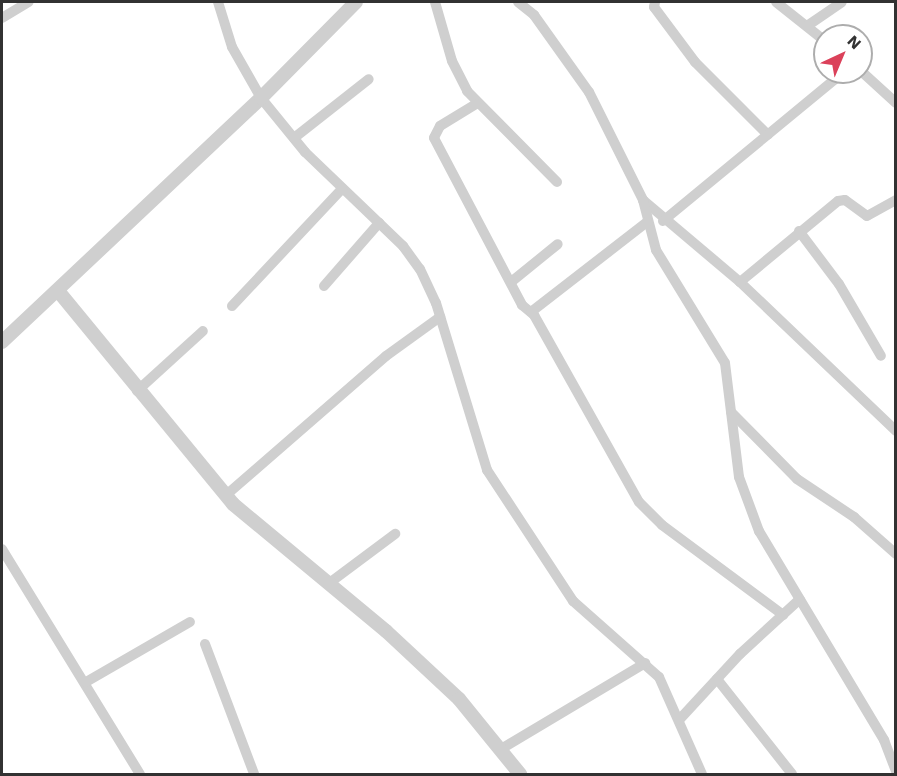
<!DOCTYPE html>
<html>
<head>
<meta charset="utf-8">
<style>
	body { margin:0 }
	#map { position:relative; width:897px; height:776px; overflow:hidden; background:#fff; font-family:"Work Sans",sans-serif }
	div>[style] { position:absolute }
	.minor>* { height:10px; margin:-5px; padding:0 5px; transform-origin:5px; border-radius:5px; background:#cfcfcf }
	.tertiary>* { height:14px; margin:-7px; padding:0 7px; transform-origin:7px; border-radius:7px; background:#cfcfcf }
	span { translate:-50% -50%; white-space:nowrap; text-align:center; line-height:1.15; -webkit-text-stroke:6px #fff; paint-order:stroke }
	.frame { position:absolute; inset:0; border:3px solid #323232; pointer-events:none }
	.north { position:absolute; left:813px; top:24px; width:60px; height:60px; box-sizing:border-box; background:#fff; border:2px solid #adadad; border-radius:50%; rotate:44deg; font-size:16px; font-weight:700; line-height:24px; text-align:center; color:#323232 }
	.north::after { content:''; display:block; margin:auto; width:21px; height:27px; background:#db415a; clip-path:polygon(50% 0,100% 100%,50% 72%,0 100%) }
</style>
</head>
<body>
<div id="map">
	<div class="minor">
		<div style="left:218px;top:2px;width:47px;rotate:72.7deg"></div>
		<div style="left:232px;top:47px;width:59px;rotate:60.4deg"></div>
		<div style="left:261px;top:98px;width:70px;rotate:50.8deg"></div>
		<div style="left:305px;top:152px;width:136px;rotate:43.8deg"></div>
		<div style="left:403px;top:246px;width:29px;rotate:54deg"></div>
		<div style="left:420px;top:269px;width:38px;rotate:65deg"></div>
		<div style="left:436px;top:303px;width:175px;rotate:73deg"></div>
		<div style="left:487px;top:470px;width:157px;rotate:56.7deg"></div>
		<div style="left:573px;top:601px;width:115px;rotate:41.5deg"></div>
		<div style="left:659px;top:677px;width:106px;rotate:66.1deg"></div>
		<div style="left:435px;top:2px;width:61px;rotate:73.9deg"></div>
		<div style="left:452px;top:61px;width:34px;rotate:63deg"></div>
		<div style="left:467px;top:91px;width:128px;rotate:45.3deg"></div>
		<div style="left:518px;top:2px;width:21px;rotate:39deg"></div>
		<div style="left:534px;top:15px;width:95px;rotate:54.5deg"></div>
		<div style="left:589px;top:92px;width:121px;rotate:63.4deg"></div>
		<div style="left:643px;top:200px;width:127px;rotate:40.2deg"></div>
		<div style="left:740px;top:282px;width:216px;rotate:43.7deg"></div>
		<div style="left:655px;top:2px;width:5px;rotate:101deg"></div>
		<div style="left:654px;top:7px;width:69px;rotate:53.3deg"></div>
		<div style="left:695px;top:62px;width:103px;rotate:45deg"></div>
		<div style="left:776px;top:2px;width:63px;rotate:38.5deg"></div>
		<div style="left:2px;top:18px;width:31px;rotate:-31deg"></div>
		<div style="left:807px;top:26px;width:42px;rotate:-34.4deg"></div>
		<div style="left:861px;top:71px;width:47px;rotate:42.4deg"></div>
		<div style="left:476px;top:104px;width:42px;rotate:148.6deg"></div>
		<div style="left:440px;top:126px;width:13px;rotate:117deg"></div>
		<div style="left:434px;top:138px;width:189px;rotate:62.2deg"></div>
		<div style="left:522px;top:305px;width:16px;rotate:40deg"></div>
		<div style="left:534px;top:315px;width:214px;rotate:60.7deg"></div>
		<div style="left:639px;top:502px;width:33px;rotate:45deg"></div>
		<div style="left:662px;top:525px;width:151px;rotate:36.6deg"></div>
		<div style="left:294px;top:138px;width:95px;rotate:-38.2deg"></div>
		<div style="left:643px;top:200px;width:52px;rotate:75.4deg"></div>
		<div style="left:656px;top:250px;width:132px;rotate:58.6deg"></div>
		<div style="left:725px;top:363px;width:115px;rotate:83deg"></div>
		<div style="left:739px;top:477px;width:58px;rotate:69.7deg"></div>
		<div style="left:759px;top:531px;width:244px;rotate:59.1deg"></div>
		<div style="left:884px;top:740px;width:33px;rotate:69deg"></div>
		<div style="left:663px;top:221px;width:234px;rotate:-39.5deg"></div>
		<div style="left:799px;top:231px;width:66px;rotate:53deg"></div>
		<div style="left:839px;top:284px;width:83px;rotate:59.7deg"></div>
		<div style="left:511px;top:282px;width:60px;rotate:-39deg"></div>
		<div style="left:740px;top:282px;width:127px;rotate:-39.6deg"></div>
		<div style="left:838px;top:201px;width:7px;rotate:-8deg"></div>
		<div style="left:845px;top:200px;width:27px;rotate:36deg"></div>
		<div style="left:867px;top:216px;width:33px;rotate:-29deg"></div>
		<div style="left:324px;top:286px;width:84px;rotate:-48.9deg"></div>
		<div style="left:232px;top:306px;width:161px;rotate:-46.8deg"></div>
		<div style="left:531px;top:312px;width:147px;rotate:-37.8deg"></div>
		<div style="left:137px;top:391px;width:89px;rotate:-42.3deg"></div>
		<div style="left:731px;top:412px;width:94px;rotate:45.4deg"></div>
		<div style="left:797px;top:479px;width:69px;rotate:33.7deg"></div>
		<div style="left:854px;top:517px;width:56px;rotate:41.4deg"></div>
		<div style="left:225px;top:496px;width:213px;rotate:-41deg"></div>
		<div style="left:386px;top:356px;width:67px;rotate:-35.8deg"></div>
		<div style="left:2px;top:549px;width:264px;rotate:58.5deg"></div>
		<div style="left:328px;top:584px;width:84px;rotate:-36.7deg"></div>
		<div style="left:205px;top:644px;width:139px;rotate:69.3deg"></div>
		<div style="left:717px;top:679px;width:121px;rotate:51.7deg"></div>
		<div style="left:86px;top:682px;width:120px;rotate:-30deg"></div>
		<div style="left:679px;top:720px;width:90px;rotate:-47.3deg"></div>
		<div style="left:740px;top:654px;width:81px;rotate:-42.5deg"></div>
		<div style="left:501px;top:749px;width:168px;rotate:-30.8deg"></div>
	</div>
	<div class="tertiary">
		<div style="left:59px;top:292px;width:274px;rotate:50.6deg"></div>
		<div style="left:233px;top:504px;width:199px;rotate:39.7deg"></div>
		<div style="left:386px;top:631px;width:100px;rotate:43deg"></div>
		<div style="left:459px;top:699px;width:97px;rotate:50.9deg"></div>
		<div style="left:2px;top:342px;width:356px;rotate:-43.3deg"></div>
		<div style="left:261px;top:98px;width:135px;rotate:-45.3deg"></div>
	</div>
	<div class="frame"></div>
	<div class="north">N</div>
</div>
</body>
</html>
